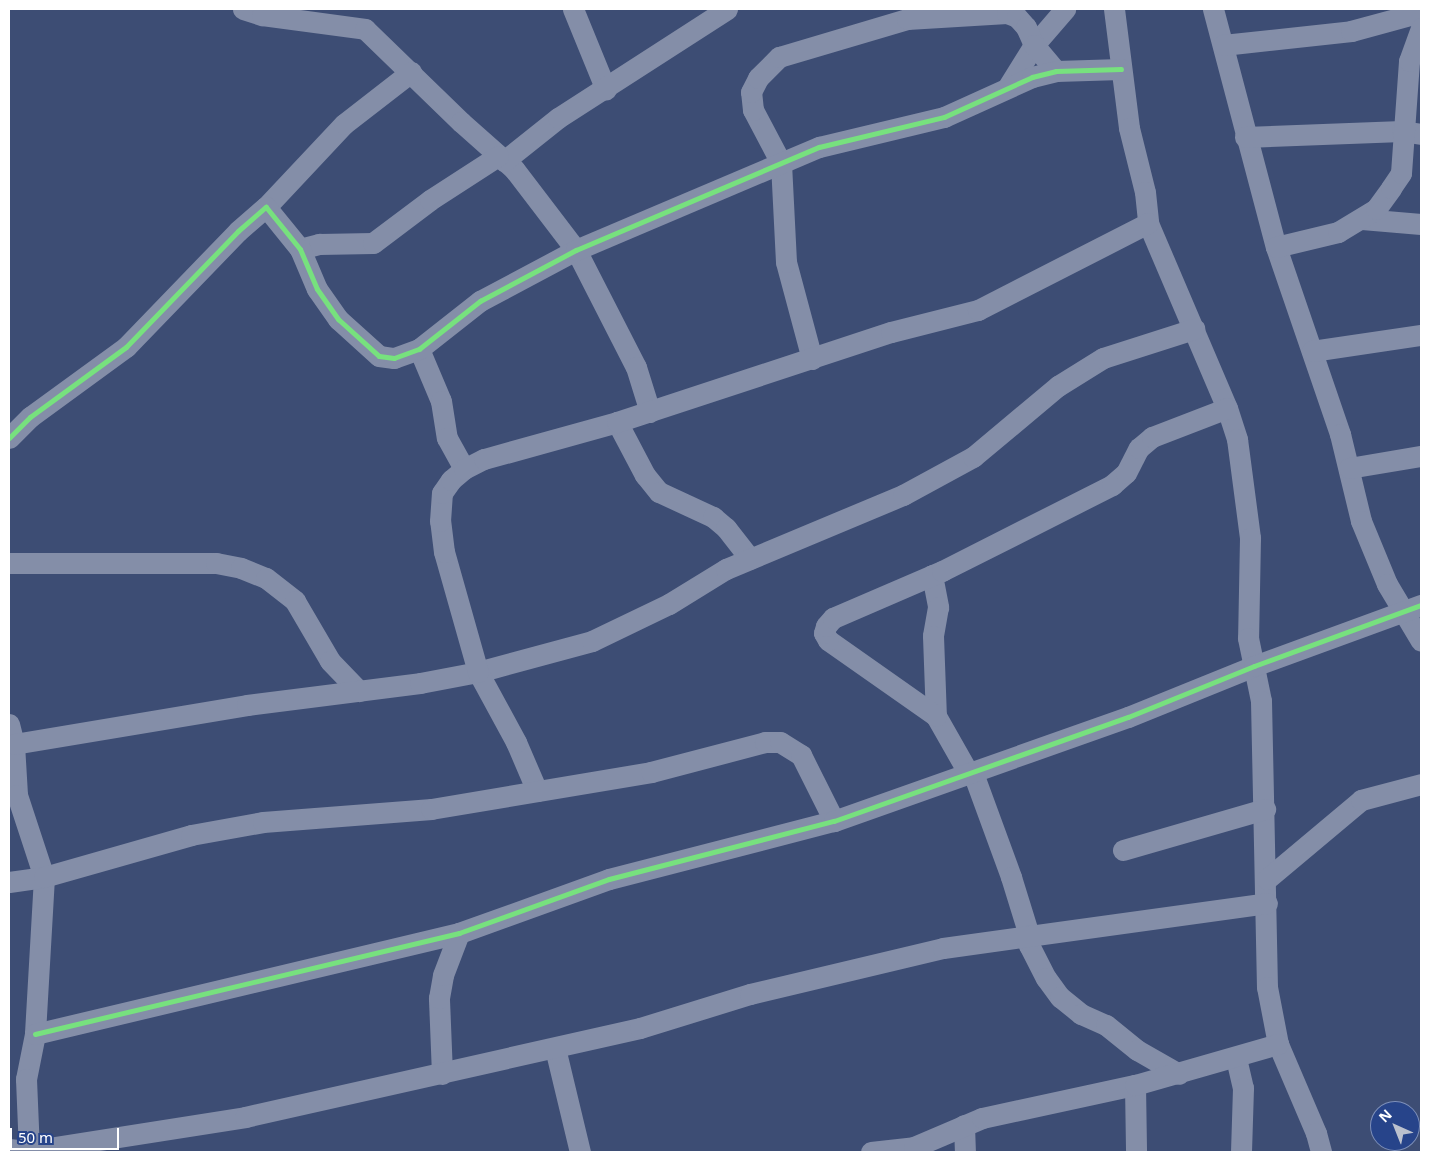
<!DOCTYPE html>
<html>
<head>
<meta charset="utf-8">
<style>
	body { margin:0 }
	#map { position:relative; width:1430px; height:1161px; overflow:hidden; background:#3d4d74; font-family:"Noto Sans",sans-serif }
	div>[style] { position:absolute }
	.minor>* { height:21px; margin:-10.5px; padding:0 10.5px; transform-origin:10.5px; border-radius:10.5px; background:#848ea8 }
	.cycleway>* { height:5px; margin:-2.5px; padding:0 2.5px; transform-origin:2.5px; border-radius:2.5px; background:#77e17e }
	span { translate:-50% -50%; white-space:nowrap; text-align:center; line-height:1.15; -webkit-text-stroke:4.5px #27448a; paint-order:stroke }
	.frame { position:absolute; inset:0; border:10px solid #fff; pointer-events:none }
	.north { position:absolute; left:1370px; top:1101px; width:50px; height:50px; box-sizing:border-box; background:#27448a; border:1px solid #7d8fb9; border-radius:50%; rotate:316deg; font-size:14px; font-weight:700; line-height:20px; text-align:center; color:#fff }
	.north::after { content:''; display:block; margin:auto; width:18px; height:22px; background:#bbc1ce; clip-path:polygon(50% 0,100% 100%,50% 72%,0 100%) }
	.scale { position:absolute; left:10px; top:1128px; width:109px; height:22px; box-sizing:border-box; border:2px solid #fff; border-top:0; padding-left:6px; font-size:15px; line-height:18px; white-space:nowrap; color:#fff; -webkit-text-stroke:4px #27448a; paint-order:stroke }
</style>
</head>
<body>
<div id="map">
	<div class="minor">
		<div style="left:243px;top:9px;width:20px;rotate:18deg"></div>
		<div style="left:262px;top:15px;width:104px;rotate:7.7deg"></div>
		<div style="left:365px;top:29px;width:134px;rotate:44.1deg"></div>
		<div style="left:461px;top:122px;width:71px;rotate:41.6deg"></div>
		<div style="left:514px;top:169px;width:102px;rotate:52.6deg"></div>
		<div style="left:576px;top:250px;width:131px;rotate:62.9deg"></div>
		<div style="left:636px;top:367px;width:47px;rotate:72.7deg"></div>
		<div style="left:573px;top:9px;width:87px;rotate:67.8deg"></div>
		<div style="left:1114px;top:9px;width:120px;rotate:82.8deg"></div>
		<div style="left:1129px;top:128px;width:66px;rotate:76deg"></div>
		<div style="left:1145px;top:192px;width:31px;rotate:84deg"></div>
		<div style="left:1148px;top:223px;width:201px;rotate:66.9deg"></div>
		<div style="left:1227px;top:408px;width:33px;rotate:72deg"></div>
		<div style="left:1237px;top:439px;width:100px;rotate:82.5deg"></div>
		<div style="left:1250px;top:538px;width:100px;rotate:91.1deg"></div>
		<div style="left:1248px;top:638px;width:64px;rotate:78.3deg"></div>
		<div style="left:1261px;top:701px;width:286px;rotate:88.8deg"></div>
		<div style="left:1267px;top:987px;width:58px;rotate:79.1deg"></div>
		<div style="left:1278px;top:1044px;width:97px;rotate:66.9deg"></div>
		<div style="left:1316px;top:1133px;width:20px;rotate:75deg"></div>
		<div style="left:1213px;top:9px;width:246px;rotate:75.2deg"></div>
		<div style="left:1276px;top:247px;width:198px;rotate:71.1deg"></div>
		<div style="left:1340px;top:434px;width:89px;rotate:76.4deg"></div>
		<div style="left:1361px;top:521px;width:68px;rotate:67.6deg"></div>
		<div style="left:1387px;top:584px;width:66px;rotate:59.2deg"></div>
		<div style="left:1223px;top:45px;width:129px;rotate:-6.2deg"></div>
		<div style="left:1351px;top:31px;width:73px;rotate:-15.2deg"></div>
		<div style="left:1009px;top:85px;width:47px;rotate:-58deg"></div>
		<div style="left:1034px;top:45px;width:48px;rotate:-49.3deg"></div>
		<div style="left:1245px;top:137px;width:157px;rotate:-2.2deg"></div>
		<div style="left:1402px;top:131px;width:19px;rotate:9deg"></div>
		<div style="left:504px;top:161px;width:69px;rotate:-38.5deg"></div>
		<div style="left:558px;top:118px;width:201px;rotate:-32.8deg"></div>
		<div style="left:266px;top:207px;width:114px;rotate:-46.8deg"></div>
		<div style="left:344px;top:124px;width:85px;rotate:-37.8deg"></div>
		<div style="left:1362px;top:219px;width:59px;rotate:4.8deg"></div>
		<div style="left:1276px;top:247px;width:64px;rotate:-13.6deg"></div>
		<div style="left:1338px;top:232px;width:44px;rotate:-31.2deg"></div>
		<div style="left:1376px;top:209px;width:26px;rotate:-54deg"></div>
		<div style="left:1391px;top:188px;width:18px;rotate:-56deg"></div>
		<div style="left:1401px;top:173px;width:112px;rotate:-85.9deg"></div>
		<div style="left:1409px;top:61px;width:35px;rotate:-70deg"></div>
		<div style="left:300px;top:249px;width:20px;rotate:-15deg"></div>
		<div style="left:319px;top:244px;width:54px;rotate:-1.1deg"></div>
		<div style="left:373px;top:243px;width:71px;rotate:-37deg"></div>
		<div style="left:430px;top:200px;width:81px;rotate:-32.9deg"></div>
		<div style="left:419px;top:349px;width:56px;rotate:67.1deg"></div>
		<div style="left:441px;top:401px;width:37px;rotate:81deg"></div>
		<div style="left:447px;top:438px;width:35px;rotate:61deg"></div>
		<div style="left:1312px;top:351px;width:110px;rotate:-8.4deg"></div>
		<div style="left:812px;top:359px;width:100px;rotate:-105deg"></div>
		<div style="left:786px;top:262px;width:99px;rotate:-92.9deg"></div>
		<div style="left:781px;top:163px;width:60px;rotate:-117.8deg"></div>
		<div style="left:753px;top:110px;width:18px;rotate:-96deg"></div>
		<div style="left:751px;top:92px;width:16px;rotate:-63deg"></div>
		<div style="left:758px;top:78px;width:30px;rotate:-45deg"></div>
		<div style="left:779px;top:57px;width:134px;rotate:-16.5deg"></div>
		<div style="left:907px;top:19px;width:100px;rotate:-3.4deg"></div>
		<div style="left:1007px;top:13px;width:11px;rotate:22deg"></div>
		<div style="left:1017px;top:17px;width:13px;rotate:48deg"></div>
		<div style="left:1026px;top:27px;width:20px;rotate:66deg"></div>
		<div style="left:1034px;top:45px;width:34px;rotate:50deg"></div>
		<div style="left:617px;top:422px;width:60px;rotate:62.2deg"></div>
		<div style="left:645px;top:475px;width:22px;rotate:51deg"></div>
		<div style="left:659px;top:492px;width:60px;rotate:24.8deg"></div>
		<div style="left:713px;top:517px;width:17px;rotate:40deg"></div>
		<div style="left:726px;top:528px;width:39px;rotate:52deg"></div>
		<div style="left:9px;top:438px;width:30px;rotate:-45deg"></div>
		<div style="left:30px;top:417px;width:119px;rotate:-36.1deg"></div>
		<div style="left:126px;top:347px;width:161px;rotate:-46deg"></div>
		<div style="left:238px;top:231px;width:37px;rotate:-41deg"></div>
		<div style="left:266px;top:207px;width:54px;rotate:51deg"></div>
		<div style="left:300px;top:249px;width:43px;rotate:67deg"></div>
		<div style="left:317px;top:289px;width:37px;rotate:55deg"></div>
		<div style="left:338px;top:319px;width:55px;rotate:42.1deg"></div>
		<div style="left:379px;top:356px;width:15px;rotate:8deg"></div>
		<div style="left:394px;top:358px;width:27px;rotate:-20deg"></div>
		<div style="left:419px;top:349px;width:78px;rotate:-38.2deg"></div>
		<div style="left:480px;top:301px;width:109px;rotate:-28deg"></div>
		<div style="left:576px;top:250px;width:264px;rotate:-23deg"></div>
		<div style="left:819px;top:147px;width:129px;rotate:-13.5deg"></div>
		<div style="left:944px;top:117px;width:97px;rotate:-24.4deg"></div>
		<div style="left:1032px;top:77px;width:25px;rotate:-14deg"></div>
		<div style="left:1056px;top:71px;width:65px;rotate:-1.8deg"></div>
		<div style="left:1349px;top:468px;width:73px;rotate:-9.5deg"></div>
		<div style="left:9px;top:563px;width:207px"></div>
		<div style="left:216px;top:563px;width:25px;rotate:11deg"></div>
		<div style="left:241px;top:568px;width:27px;rotate:22deg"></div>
		<div style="left:266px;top:578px;width:37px;rotate:38deg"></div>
		<div style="left:295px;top:601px;width:69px;rotate:59.7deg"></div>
		<div style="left:330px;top:661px;width:42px;rotate:46deg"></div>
		<div style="left:932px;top:575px;width:33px;rotate:79deg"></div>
		<div style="left:938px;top:607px;width:29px;rotate:100deg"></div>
		<div style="left:933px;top:636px;width:80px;rotate:87.9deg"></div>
		<div style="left:936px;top:716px;width:67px;rotate:60.4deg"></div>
		<div style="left:936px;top:716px;width:132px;rotate:-144.9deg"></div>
		<div style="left:828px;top:640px;width:8px;rotate:-120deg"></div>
		<div style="left:824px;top:633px;width:7px;rotate:-74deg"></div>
		<div style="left:826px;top:626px;width:11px;rotate:-49deg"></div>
		<div style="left:833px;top:618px;width:119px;rotate:-23.3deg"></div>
		<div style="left:942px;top:571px;width:191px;rotate:-26.8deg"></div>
		<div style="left:1112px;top:485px;width:18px;rotate:-41deg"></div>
		<div style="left:1126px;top:473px;width:28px;rotate:-63deg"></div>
		<div style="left:1139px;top:448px;width:17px;rotate:-40deg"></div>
		<div style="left:1152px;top:437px;width:80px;rotate:-21.1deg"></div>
		<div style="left:9px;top:724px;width:21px;rotate:76deg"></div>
		<div style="left:14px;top:744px;width:51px;rotate:86.6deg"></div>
		<div style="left:17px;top:795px;width:86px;rotate:71.8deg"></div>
		<div style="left:44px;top:877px;width:157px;rotate:93.3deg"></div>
		<div style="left:35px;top:1034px;width:46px;rotate:101.3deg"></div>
		<div style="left:26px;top:1079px;width:73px;rotate:87.6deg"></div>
		<div style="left:14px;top:744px;width:236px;rotate:-9.5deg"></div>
		<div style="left:247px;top:705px;width:174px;rotate:-7.2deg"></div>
		<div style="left:420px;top:683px;width:59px;rotate:-10.7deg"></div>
		<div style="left:478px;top:672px;width:118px;rotate:-15.2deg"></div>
		<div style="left:592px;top:641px;width:85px;rotate:-25.7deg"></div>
		<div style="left:669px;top:604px;width:67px;rotate:-31.6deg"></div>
		<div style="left:726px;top:569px;width:192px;rotate:-22.7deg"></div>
		<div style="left:903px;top:495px;width:80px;rotate:-28.5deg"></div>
		<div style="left:973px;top:457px;width:111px;rotate:-39.9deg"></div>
		<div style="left:1058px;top:386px;width:53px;rotate:-31.9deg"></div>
		<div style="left:1103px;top:358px;width:96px;rotate:-17.7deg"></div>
		<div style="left:973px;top:773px;width:111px;rotate:69.9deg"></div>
		<div style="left:1011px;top:877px;width:61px;rotate:72.8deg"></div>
		<div style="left:1029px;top:935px;width:10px;rotate:90deg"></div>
		<div style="left:1029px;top:945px;width:37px;rotate:63deg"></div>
		<div style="left:1046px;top:978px;width:24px;rotate:54deg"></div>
		<div style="left:1060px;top:997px;width:27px;rotate:39deg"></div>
		<div style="left:1081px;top:1014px;width:27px;rotate:24deg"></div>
		<div style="left:1106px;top:1025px;width:40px;rotate:39deg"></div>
		<div style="left:1137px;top:1050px;width:48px;rotate:29.7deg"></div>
		<div style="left:537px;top:791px;width:53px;rotate:-113.2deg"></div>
		<div style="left:516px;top:742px;width:80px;rotate:-118.5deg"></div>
		<div style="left:478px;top:672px;width:125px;rotate:-105.8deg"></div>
		<div style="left:444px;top:552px;width:31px;rotate:-97deg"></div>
		<div style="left:440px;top:521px;width:28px;rotate:-86deg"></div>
		<div style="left:442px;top:493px;width:16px;rotate:-55deg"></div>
		<div style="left:451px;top:480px;width:17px;rotate:-40deg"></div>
		<div style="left:464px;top:469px;width:22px;rotate:-27deg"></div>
		<div style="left:484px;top:459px;width:138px;rotate:-15.5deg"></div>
		<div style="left:617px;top:422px;width:288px;rotate:-18.2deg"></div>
		<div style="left:891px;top:332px;width:90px;rotate:-14.2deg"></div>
		<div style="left:978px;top:310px;width:191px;rotate:-27.1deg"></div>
		<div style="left:1123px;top:850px;width:148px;rotate:-16.1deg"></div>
		<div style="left:1267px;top:879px;width:123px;rotate:-40deg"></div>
		<div style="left:1361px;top:800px;width:62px;rotate:-14.9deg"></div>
		<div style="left:9px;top:882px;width:35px;rotate:-8deg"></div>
		<div style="left:44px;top:877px;width:153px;rotate:-15.9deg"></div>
		<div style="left:191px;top:835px;width:73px;rotate:-10.2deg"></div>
		<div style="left:263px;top:822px;width:169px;rotate:-4.4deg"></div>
		<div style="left:431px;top:809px;width:223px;rotate:-9.5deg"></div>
		<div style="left:651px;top:772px;width:118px;rotate:-14.7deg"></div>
		<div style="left:765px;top:742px;width:15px"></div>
		<div style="left:780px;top:742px;width:25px;rotate:32deg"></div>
		<div style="left:801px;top:755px;width:74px;rotate:63.4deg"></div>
		<div style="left:35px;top:1034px;width:436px;rotate:-13.4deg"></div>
		<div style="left:459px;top:933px;width:159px;rotate:-19.8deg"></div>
		<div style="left:609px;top:879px;width:232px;rotate:-14.5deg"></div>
		<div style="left:834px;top:821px;width:312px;rotate:-19.5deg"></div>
		<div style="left:1128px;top:717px;width:136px;rotate:-22deg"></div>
		<div style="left:1254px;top:666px;width:178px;rotate:-20.1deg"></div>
		<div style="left:555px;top:1048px;width:107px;rotate:76.5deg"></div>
		<div style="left:1236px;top:1058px;width:31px;rotate:77deg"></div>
		<div style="left:1243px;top:1088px;width:64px;rotate:91.8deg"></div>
		<div style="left:442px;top:1074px;width:76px;rotate:-92.3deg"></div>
		<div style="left:439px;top:998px;width:23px;rotate:-80deg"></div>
		<div style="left:443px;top:975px;width:45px;rotate:-69.1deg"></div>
		<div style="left:1135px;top:1085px;width:67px;rotate:89.1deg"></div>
		<div style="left:964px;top:1125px;width:27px;rotate:88deg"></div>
		<div style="left:9px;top:1149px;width:20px;rotate:6deg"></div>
		<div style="left:29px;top:1151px;width:219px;rotate:-8.9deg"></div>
		<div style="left:245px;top:1117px;width:405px;rotate:-12.7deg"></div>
		<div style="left:640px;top:1028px;width:115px;rotate:-17.2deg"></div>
		<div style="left:750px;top:994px;width:198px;rotate:-13.4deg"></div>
		<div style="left:943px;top:948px;width:327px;rotate:-7.9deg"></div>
		<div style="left:871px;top:1152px;width:43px;rotate:-6.6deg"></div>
		<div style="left:914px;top:1147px;width:74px;rotate:-23.1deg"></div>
		<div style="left:982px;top:1118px;width:157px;rotate:-12.2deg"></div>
		<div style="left:1135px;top:1085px;width:149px;rotate:-16deg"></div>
	</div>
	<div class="cycleway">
		<div style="left:9px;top:438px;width:30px;rotate:-45deg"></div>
		<div style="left:30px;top:417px;width:119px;rotate:-36.1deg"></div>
		<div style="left:126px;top:347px;width:161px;rotate:-46deg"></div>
		<div style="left:238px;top:231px;width:37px;rotate:-41deg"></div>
		<div style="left:266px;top:207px;width:54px;rotate:51deg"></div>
		<div style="left:300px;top:249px;width:43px;rotate:67deg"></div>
		<div style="left:317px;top:289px;width:37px;rotate:55deg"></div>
		<div style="left:338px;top:319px;width:55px;rotate:42.1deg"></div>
		<div style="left:379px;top:356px;width:15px;rotate:8deg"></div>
		<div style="left:394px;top:358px;width:27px;rotate:-20deg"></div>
		<div style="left:419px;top:349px;width:78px;rotate:-38.2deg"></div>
		<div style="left:480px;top:301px;width:109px;rotate:-28deg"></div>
		<div style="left:576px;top:250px;width:264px;rotate:-23deg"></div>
		<div style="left:819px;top:147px;width:129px;rotate:-13.5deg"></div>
		<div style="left:944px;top:117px;width:97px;rotate:-24.4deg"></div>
		<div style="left:1032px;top:77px;width:25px;rotate:-14deg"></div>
		<div style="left:1056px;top:71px;width:65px;rotate:-1.8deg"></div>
		<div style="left:35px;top:1034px;width:436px;rotate:-13.4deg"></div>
		<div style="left:459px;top:933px;width:159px;rotate:-19.8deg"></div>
		<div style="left:609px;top:879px;width:232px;rotate:-14.5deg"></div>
		<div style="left:834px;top:821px;width:312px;rotate:-19.5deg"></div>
		<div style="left:1128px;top:717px;width:136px;rotate:-22deg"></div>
		<div style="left:1254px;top:666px;width:178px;rotate:-20.1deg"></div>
	</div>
	<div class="frame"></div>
	<div class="north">N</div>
	<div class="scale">50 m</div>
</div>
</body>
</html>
